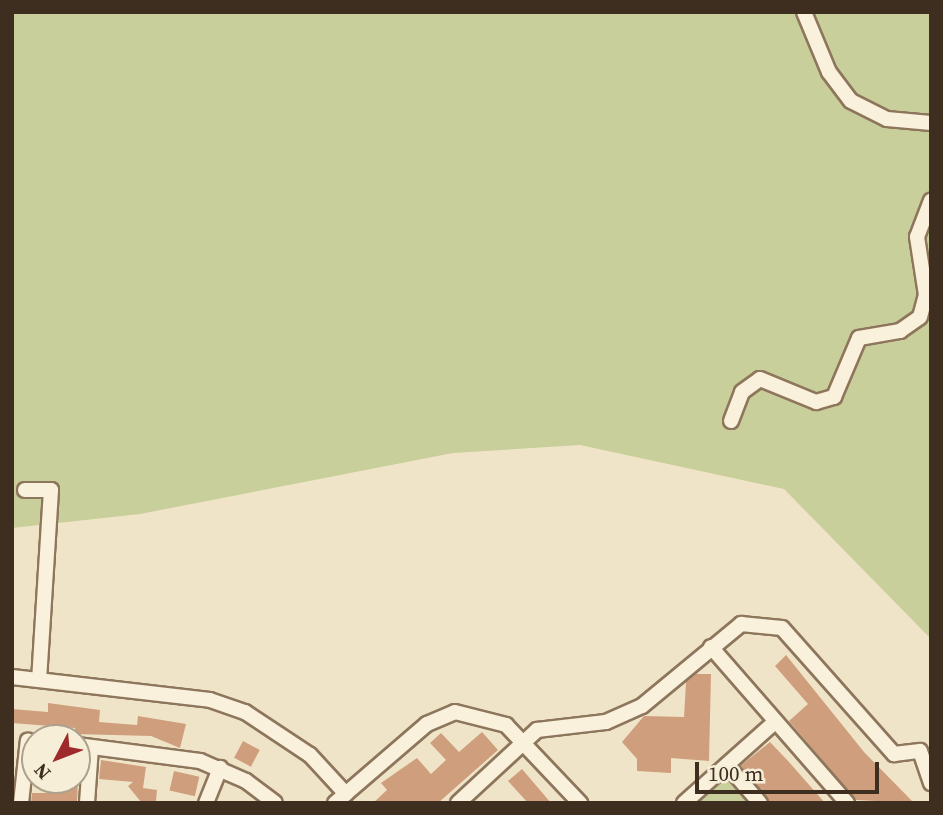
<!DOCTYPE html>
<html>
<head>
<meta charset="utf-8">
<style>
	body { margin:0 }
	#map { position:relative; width:943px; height:815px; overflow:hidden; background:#f0e4c8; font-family:"Source Serif 4",serif }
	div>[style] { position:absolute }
	.green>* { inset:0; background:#c9cf9b }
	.building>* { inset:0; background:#cf9f7d; transform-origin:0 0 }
	.roads { filter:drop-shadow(2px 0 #8d765c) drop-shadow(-2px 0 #8d765c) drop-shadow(0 2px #8d765c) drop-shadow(0 -2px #8d765c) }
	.minor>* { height:14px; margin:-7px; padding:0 7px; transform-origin:7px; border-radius:7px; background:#faf1dc }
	span { translate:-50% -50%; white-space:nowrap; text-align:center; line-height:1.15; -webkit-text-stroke:7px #f7eed8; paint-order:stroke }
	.frame { position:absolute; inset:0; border:14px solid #3d2e20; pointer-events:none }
	.north { position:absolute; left:21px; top:724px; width:70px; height:70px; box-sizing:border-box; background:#f7eed8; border:2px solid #ada18e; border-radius:50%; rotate:228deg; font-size:19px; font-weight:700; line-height:28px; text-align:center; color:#3d2e20 }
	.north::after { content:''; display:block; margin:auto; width:24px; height:32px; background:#9e2a2b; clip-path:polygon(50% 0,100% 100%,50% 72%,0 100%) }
	.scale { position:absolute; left:695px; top:762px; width:184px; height:32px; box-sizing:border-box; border:4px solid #3d2e20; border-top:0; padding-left:9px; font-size:21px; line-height:24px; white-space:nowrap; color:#3d2e20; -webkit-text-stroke:5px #f7eed8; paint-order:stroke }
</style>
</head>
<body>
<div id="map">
	<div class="green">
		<div style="clip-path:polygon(12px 12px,931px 12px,931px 639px,784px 489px,580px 445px,453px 453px,140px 514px,12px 528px)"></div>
		<div style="clip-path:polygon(725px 778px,748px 803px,697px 803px)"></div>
	</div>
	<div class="building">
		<div style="clip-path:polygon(786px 655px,864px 752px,914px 803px,856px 800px,789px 721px,808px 704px,775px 666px)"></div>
		<div style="clip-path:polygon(696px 674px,711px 674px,709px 761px,671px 758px,671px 773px,637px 771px,637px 759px,622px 742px,644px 716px,684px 717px,686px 682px)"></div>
		<div style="clip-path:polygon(48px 703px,100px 710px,99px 722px,137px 725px,138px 716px,186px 724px,180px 748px,151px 736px,74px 734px,75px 728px,12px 723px,12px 709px,48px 712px)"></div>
		<div style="clip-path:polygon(482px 732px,498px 750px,438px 803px,373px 803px,387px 790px,381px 783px,417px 758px,431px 774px,446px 760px,430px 743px,441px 733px,459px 752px)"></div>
		<div style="left:243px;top:741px;width:19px;height:19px;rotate:28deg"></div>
		<div style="clip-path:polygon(770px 742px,789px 762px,825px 803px,769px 803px,740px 766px)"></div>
		<div style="clip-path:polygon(101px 760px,146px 767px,143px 788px,157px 790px,156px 801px,141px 802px,128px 786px,133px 782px,99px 779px)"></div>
		<div style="clip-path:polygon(522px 769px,551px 803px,528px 803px,508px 781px)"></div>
		<div style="left:174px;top:771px;width:26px;height:20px;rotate:13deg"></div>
		<div style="clip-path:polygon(62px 780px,78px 780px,77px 803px,31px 803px,32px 793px,60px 793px)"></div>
	</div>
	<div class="roads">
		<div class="minor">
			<div style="left:804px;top:12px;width:65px;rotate:67.4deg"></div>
			<div style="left:829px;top:72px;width:36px;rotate:53deg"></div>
			<div style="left:851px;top:101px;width:40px;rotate:26.6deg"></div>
			<div style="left:887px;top:119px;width:44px;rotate:5.2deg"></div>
			<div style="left:731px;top:421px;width:31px;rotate:-69deg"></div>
			<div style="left:742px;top:392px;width:22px;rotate:-36deg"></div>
			<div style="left:760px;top:379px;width:61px;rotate:22.3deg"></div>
			<div style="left:816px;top:402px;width:19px;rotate:-16deg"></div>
			<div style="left:834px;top:397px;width:64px;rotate:-67deg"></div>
			<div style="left:859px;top:338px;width:42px;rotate:-9.7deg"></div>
			<div style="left:900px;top:331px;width:24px;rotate:-35deg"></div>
			<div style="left:920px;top:317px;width:23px;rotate:-75deg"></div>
			<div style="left:926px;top:295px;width:59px;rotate:-98.8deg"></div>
			<div style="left:917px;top:237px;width:39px;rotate:-69deg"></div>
			<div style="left:25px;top:490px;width:26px"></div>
			<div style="left:51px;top:490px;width:189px;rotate:93.6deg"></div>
			<div style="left:711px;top:647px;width:207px;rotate:48.9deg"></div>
			<div style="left:12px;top:677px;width:199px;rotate:6.6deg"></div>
			<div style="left:210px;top:700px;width:37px;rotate:19deg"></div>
			<div style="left:245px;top:712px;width:78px;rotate:33.5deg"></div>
			<div style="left:310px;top:755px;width:53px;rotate:47.3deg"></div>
			<div style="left:77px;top:745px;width:124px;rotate:7.4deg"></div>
			<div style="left:200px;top:761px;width:50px;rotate:23.5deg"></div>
			<div style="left:246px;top:781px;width:36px;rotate:37deg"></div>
			<div style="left:727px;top:765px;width:50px;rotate:49deg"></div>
			<div style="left:21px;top:803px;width:63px;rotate:-83.7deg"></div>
			<div style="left:87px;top:803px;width:56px;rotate:-85.9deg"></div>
			<div style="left:206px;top:803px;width:38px;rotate:-68deg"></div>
			<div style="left:335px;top:803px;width:121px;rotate:-40.7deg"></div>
			<div style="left:427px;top:724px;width:30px;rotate:-23deg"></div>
			<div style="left:455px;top:712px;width:53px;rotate:14.3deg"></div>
			<div style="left:506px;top:725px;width:108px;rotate:46.5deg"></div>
			<div style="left:458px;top:803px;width:108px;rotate:-42.7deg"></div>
			<div style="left:537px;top:730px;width:69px;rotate:-6.6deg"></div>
			<div style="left:606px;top:722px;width:39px;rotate:-24deg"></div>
			<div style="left:642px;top:706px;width:129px;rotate:-39.6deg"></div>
			<div style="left:741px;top:624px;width:41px;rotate:5.6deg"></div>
			<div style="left:782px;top:628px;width:169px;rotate:48.4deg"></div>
			<div style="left:894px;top:754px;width:26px;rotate:-7deg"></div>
			<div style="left:920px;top:751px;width:34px;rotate:71deg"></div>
			<div style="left:684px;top:803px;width:122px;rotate:-41.7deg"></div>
		</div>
	</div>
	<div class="frame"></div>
	<div class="north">N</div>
	<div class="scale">100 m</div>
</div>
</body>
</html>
